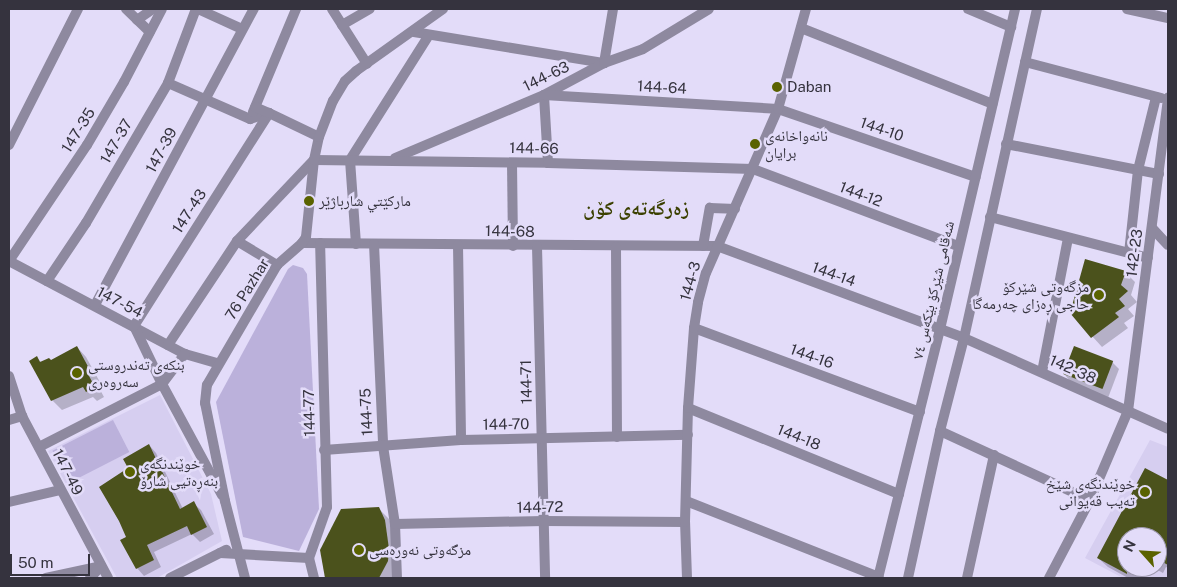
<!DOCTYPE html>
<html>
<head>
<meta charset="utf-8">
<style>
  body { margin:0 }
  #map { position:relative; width:1177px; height:587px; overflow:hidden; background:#e3dcf9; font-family:"Public Sans","Noto Naskh Arabic",sans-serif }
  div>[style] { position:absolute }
  .built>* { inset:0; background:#d6cef0 }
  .green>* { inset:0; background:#bbb1db; transform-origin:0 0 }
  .shadow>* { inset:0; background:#0003 }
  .building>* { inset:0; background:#4b521c; transform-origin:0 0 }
  .minor>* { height:10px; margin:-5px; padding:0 5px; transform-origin:5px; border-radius:5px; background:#8e899f }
  .tertiary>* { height:10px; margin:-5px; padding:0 5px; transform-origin:5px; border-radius:5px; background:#8e899f }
  .dots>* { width:14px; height:14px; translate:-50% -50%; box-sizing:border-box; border:2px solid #e3dcf9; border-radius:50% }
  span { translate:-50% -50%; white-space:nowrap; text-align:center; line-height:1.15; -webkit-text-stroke:5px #e3dcf9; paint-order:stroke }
  .street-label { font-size:15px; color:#35333e }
  .poi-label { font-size:15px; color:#35333e }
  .left { translate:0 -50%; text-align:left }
  .right { translate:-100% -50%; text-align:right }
  .district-label { font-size:20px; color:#3b4001; font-weight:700 }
  .frame { position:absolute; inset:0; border:10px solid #35333e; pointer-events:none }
  .north { position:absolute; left:1117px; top:527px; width:50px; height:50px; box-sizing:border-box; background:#e3dcf9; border:1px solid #9d98ae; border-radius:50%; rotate:296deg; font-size:14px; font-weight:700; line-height:20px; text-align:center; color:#35333e }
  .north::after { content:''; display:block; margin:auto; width:18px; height:22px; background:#5a6200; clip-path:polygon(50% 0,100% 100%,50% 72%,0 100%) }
  .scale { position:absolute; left:10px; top:554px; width:80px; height:22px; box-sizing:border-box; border:2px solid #35333e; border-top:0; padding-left:6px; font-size:15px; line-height:18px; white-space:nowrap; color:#35333e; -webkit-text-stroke:4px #e3dcf9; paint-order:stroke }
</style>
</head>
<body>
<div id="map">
  <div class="built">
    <div style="clip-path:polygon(160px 395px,211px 494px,222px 541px,157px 578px,117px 578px,48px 451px)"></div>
    <div style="clip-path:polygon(evenodd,1150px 440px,1168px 447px,1168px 575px,1167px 578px,1123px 578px,1085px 558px,1150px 440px,1127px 537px,1157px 537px,1157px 567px,1127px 567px,1127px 537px)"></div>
  </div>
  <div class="green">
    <div style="clip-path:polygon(293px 265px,303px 268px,307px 274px,319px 509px,299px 551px,243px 537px,216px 402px,288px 269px)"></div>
    <div style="left:113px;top:420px;width:36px;height:68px;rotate:63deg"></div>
  </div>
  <div class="shadow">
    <div style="clip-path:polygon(1125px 272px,1135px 282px,1131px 295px,1137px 302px,1128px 309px,1134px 316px,1124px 323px,1128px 328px,1102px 347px,1071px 313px)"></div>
    <div style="clip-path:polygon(77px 347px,86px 357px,101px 384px,98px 386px,104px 397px,97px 401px,93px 397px,62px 410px,52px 400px,37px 358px,42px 363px,51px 361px)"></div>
    <div style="clip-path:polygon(1112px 362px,1119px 369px,1108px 398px,1071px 382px,1064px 374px)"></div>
    <div style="clip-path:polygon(149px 445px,156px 453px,183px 509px,193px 503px,201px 510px,214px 534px,200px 542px,192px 534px,154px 552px,161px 567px,144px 576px,137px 568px,128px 537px,101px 488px,129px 469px)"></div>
    <div style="clip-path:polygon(1145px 470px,1168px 481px,1168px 568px,1166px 567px,1163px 573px,1152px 567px,1157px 567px,1157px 537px,1127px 537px,1127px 567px,1147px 567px,1141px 578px,1128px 578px,1108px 567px,1098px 558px)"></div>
    <div style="clip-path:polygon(379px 509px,389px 519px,394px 531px,394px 578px,326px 578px,326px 570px)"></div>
  </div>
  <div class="building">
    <div style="clip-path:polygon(1085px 259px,1126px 271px,1121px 285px,1128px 291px,1119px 299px,1125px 306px,1115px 313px,1119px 317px,1091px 338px,1070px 313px)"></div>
    <div style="clip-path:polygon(77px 346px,92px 374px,89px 376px,95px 387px,86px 392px,83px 387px,51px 401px,29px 361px,37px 356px,40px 362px,49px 358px,51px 360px)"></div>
    <div style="left:1074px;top:346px;width:42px;height:30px;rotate:21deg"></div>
    <div style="clip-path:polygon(149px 444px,180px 509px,194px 501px,207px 527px,191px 535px,187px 526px,147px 545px,154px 560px,136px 569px,120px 540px,126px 537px,119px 521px,99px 487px,128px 468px,123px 459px)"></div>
    <div style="clip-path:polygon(1145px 468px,1168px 480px,1168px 565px,1157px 559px,1157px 537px,1148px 537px,1137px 531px,1134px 537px,1127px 537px,1127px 574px,1097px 558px)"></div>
    <div style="clip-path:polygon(379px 507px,385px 520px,389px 549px,388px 561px,379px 578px,325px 578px,320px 550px,341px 509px)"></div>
  </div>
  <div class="minor">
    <div style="left:126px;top:9px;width:33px;rotate:44deg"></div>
    <div style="left:198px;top:9px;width:48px;rotate:24.4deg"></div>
    <div style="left:332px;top:9px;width:65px;rotate:57.5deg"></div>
    <div style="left:968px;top:9px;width:47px;rotate:22.7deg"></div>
    <div style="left:1127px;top:9px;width:42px;rotate:12.4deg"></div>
    <div style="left:137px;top:20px;width:19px;rotate:-35deg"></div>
    <div style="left:342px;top:25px;width:32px;rotate:-30deg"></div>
    <div style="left:801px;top:28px;width:206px;rotate:21.6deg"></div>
    <div style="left:414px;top:32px;width:193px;rotate:9.3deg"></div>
    <div style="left:604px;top:63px;width:55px;rotate:-80.5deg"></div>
    <div style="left:1025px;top:62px;width:141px;rotate:14.8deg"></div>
    <div style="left:168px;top:83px;width:90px;rotate:23.7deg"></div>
    <div style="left:250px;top:119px;width:20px;rotate:-18deg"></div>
    <div style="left:269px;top:113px;width:55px;rotate:25.6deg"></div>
    <div style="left:253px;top:112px;width:112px;rotate:-67.3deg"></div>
    <div style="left:1006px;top:144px;width:156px;rotate:11.1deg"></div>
    <div style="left:9px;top:145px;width:153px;rotate:-63.1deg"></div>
    <div style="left:395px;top:158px;width:162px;rotate:-22.9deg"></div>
    <div style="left:544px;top:95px;width:68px;rotate:-28.1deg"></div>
    <div style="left:604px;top:63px;width:41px;rotate:-19.7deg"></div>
    <div style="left:643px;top:49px;width:77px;rotate:-31.2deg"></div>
    <div style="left:512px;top:163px;width:83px;rotate:89.3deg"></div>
    <div style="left:548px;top:163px;width:68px;rotate:-93.4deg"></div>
    <div style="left:544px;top:95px;width:234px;rotate:3.4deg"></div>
    <div style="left:778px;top:109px;width:209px;rotate:19deg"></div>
    <div style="left:990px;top:217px;width:163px;rotate:14.5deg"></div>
    <div style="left:1152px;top:228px;width:23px;rotate:47deg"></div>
    <div style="left:237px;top:241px;width:47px;rotate:31deg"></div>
    <div style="left:302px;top:243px;width:415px;rotate:0.4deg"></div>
    <div style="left:717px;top:246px;width:264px;rotate:20.4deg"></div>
    <div style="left:964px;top:338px;width:223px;rotate:24deg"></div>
    <div style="left:356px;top:244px;width:84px;rotate:-94.1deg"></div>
    <div style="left:350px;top:160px;width:148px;rotate:-57.7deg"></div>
    <div style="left:374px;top:244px;width:202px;rotate:87.4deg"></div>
    <div style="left:383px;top:446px;width:79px;rotate:81.3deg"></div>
    <div style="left:395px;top:524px;width:54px;rotate:87.9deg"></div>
    <div style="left:458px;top:245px;width:195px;rotate:89.1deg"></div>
    <div style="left:537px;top:246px;width:332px;rotate:88.6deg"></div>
    <div style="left:703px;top:246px;width:39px;rotate:-80deg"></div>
    <div style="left:710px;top:208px;width:25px;rotate:2deg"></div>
    <div style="left:616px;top:247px;width:190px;rotate:89.7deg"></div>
    <div style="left:1129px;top:253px;width:83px;rotate:-83.8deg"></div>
    <div style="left:1138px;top:170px;width:75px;rotate:-76.1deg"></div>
    <div style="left:9px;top:261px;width:140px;rotate:-56.1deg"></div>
    <div style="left:87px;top:145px;width:73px;rotate:-59.6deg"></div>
    <div style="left:124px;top:82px;width:82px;rotate:-62.5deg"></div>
    <div style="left:9px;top:261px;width:199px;rotate:27.9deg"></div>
    <div style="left:185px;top:354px;width:35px;rotate:16deg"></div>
    <div style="left:47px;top:281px;width:70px;rotate:-56.1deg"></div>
    <div style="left:86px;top:223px;width:162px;rotate:-59.6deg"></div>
    <div style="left:168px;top:83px;width:79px;rotate:-69.3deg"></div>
    <div style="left:95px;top:305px;width:336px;rotate:-61.8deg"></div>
    <div style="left:694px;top:328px;width:241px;rotate:20.4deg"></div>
    <div style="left:168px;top:345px;width:125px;rotate:-56.4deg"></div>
    <div style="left:237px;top:241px;width:112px;rotate:-46.5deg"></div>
    <div style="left:314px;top:160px;width:234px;rotate:0.7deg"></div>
    <div style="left:548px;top:163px;width:205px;rotate:1.7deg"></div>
    <div style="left:753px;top:169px;width:219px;rotate:20.6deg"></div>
    <div style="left:1042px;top:372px;width:136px;rotate:-79deg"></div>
    <div style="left:9px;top:376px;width:42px;rotate:72deg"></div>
    <div style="left:22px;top:416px;width:183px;rotate:62deg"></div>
    <div style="left:688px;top:408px;width:228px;rotate:22.2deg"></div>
    <div style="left:9px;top:420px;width:14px;rotate:-17deg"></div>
    <div style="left:940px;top:431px;width:165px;rotate:24.7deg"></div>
    <div style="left:39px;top:447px;width:138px;rotate:-27.1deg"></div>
    <div style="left:162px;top:384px;width:38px;rotate:-53deg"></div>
    <div style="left:324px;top:450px;width:137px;rotate:-4.2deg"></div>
    <div style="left:461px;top:440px;width:227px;rotate:-1.3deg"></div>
    <div style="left:222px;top:495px;width:126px;rotate:-118.4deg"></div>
    <div style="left:162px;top:384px;width:64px;rotate:-115.8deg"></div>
    <div style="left:134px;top:326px;width:252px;rotate:-57.6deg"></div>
    <div style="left:269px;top:113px;width:15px;rotate:-157deg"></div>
    <div style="left:686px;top:501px;width:207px;rotate:21.5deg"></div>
    <div style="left:9px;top:502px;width:52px;rotate:-13.2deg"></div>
    <div style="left:395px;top:524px;width:149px;rotate:-1.2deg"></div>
    <div style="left:544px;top:521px;width:141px;rotate:0.4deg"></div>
    <div style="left:220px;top:553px;width:89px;rotate:3.2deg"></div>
    <div style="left:46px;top:578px;width:56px;rotate:-12.3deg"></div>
    <div style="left:90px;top:578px;width:16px;rotate:-47deg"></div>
    <div style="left:170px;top:578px;width:63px;rotate:-26.6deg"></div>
    <div style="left:314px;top:578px;width:21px;rotate:-104deg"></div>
    <div style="left:309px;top:558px;width:54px;rotate:-70.6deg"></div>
    <div style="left:327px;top:507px;width:264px;rotate:-91.5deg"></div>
    <div style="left:687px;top:578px;width:56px;rotate:-92deg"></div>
    <div style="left:685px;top:522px;width:114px;rotate:-88.5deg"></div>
    <div style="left:688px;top:408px;width:80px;rotate:-85.7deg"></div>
    <div style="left:694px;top:328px;width:26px;rotate:-81deg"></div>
    <div style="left:698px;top:302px;width:30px;rotate:-75deg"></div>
    <div style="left:706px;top:273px;width:179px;rotate:-66.3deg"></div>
    <div style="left:778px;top:109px;width:104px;rotate:-74.4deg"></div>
    <div style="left:967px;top:578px;width:126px;rotate:-77.6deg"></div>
    <div style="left:1049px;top:578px;width:88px;rotate:-62.3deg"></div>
    <div style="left:1090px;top:500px;width:97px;rotate:-66.9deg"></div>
    <div style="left:1128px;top:411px;width:316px;rotate:-82.7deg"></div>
  </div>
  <div class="tertiary">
    <div style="left:245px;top:578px;width:80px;rotate:-104.6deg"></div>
    <div style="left:225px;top:501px;width:100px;rotate:-101.5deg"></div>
    <div style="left:205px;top:403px;width:18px;rotate:-84deg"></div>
    <div style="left:207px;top:385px;width:139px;rotate:-59.7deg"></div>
    <div style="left:277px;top:265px;width:33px;rotate:-41deg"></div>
    <div style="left:302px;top:243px;width:7px;rotate:-56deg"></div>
    <div style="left:306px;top:237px;width:77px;rotate:-84.1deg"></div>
    <div style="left:314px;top:160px;width:24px;rotate:-78deg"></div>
    <div style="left:319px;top:137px;width:39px;rotate:-69deg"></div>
    <div style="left:333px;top:101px;width:23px;rotate:-59deg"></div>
    <div style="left:345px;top:81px;width:15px;rotate:-42deg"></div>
    <div style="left:356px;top:71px;width:107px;rotate:-35.5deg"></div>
    <div style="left:878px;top:578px;width:257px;rotate:-76deg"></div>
    <div style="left:940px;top:329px;width:329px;rotate:-76.8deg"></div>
    <div style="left:908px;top:578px;width:150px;rotate:-77.7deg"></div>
    <div style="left:940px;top:431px;width:96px;rotate:-75.5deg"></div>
    <div style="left:964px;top:338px;width:337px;rotate:-77.5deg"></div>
  </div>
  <div class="dots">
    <div style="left:777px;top:87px;background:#5a6200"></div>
    <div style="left:755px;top:144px;background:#5a6200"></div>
    <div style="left:309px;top:201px;background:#5a6200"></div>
    <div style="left:1099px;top:295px;background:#5a6200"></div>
    <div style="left:77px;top:373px;background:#5a6200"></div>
    <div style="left:130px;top:472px;background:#5a6200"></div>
    <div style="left:1145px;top:492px;background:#5a6200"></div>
    <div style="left:359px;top:550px;background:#5a6200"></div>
  </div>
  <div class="street-label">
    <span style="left:546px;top:76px;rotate:-26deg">144-63</span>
    <span style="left:662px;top:87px;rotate:3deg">144-64</span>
    <span style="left:882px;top:129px;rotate:19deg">144-10</span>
    <span style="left:78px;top:130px;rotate:-58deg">147-35</span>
    <span style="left:116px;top:141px;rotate:-60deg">147-37</span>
    <span style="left:534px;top:148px;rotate:1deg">144-66</span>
    <span style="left:161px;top:150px;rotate:-62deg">147-39</span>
    <span style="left:861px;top:194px;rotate:21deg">144-12</span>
    <span style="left:189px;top:211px;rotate:-57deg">147-43</span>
    <span style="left:510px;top:231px;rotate:1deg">144-68</span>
    <span style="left:1134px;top:253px;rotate:-83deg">142-23</span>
    <span style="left:834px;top:274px;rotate:20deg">144-14</span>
    <span style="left:690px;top:281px;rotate:-74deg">144-3</span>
    <span style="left:247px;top:289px;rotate:-58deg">76 Pazhar</span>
    <span style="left:933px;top:290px;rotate:-77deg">شەقامی شێرکۆ بێکەس ٧٤</span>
    <span style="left:120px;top:302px;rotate:28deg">147-54</span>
    <span style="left:812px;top:356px;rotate:20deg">144-16</span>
    <span style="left:1073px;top:369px;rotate:24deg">142-38</span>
    <span style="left:526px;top:382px;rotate:-91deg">144-71</span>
    <span style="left:366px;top:412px;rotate:-93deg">144-75</span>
    <span style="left:309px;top:413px;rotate:-91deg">144-77</span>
    <span style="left:506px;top:424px;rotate:-1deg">144-70</span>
    <span style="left:799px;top:437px;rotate:22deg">144-18</span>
    <span style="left:68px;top:472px;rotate:63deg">147-49</span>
    <span style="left:540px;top:507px;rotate:-1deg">144-72</span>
  </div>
  <div class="poi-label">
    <span class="left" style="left:787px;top:87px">Daban</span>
    <span class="left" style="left:765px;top:144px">نانەواخانەی<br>برایان</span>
    <span class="left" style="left:319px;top:201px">مارکێتي شارباژێر</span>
    <span class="right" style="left:1089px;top:295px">مزگەوتی شێرکۆ<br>حاجی ڕەزای چەرمەگا</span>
    <span class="left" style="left:88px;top:373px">بنکەی تەندروستی<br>سەروەری</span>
    <span class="left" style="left:140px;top:472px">خوێندنگەی<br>بنەڕەتیی شارۆ</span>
    <span class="right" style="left:1135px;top:492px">خوێندنگەی شێخ<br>تەیب قەیوانی</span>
    <span class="left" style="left:369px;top:550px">مزگەوتی نەورەسی</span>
  </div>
  <div class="district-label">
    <span style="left:636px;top:208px">زەرگەتەی کۆن</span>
  </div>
  <div class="frame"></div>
  <div class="north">N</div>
  <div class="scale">50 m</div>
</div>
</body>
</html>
